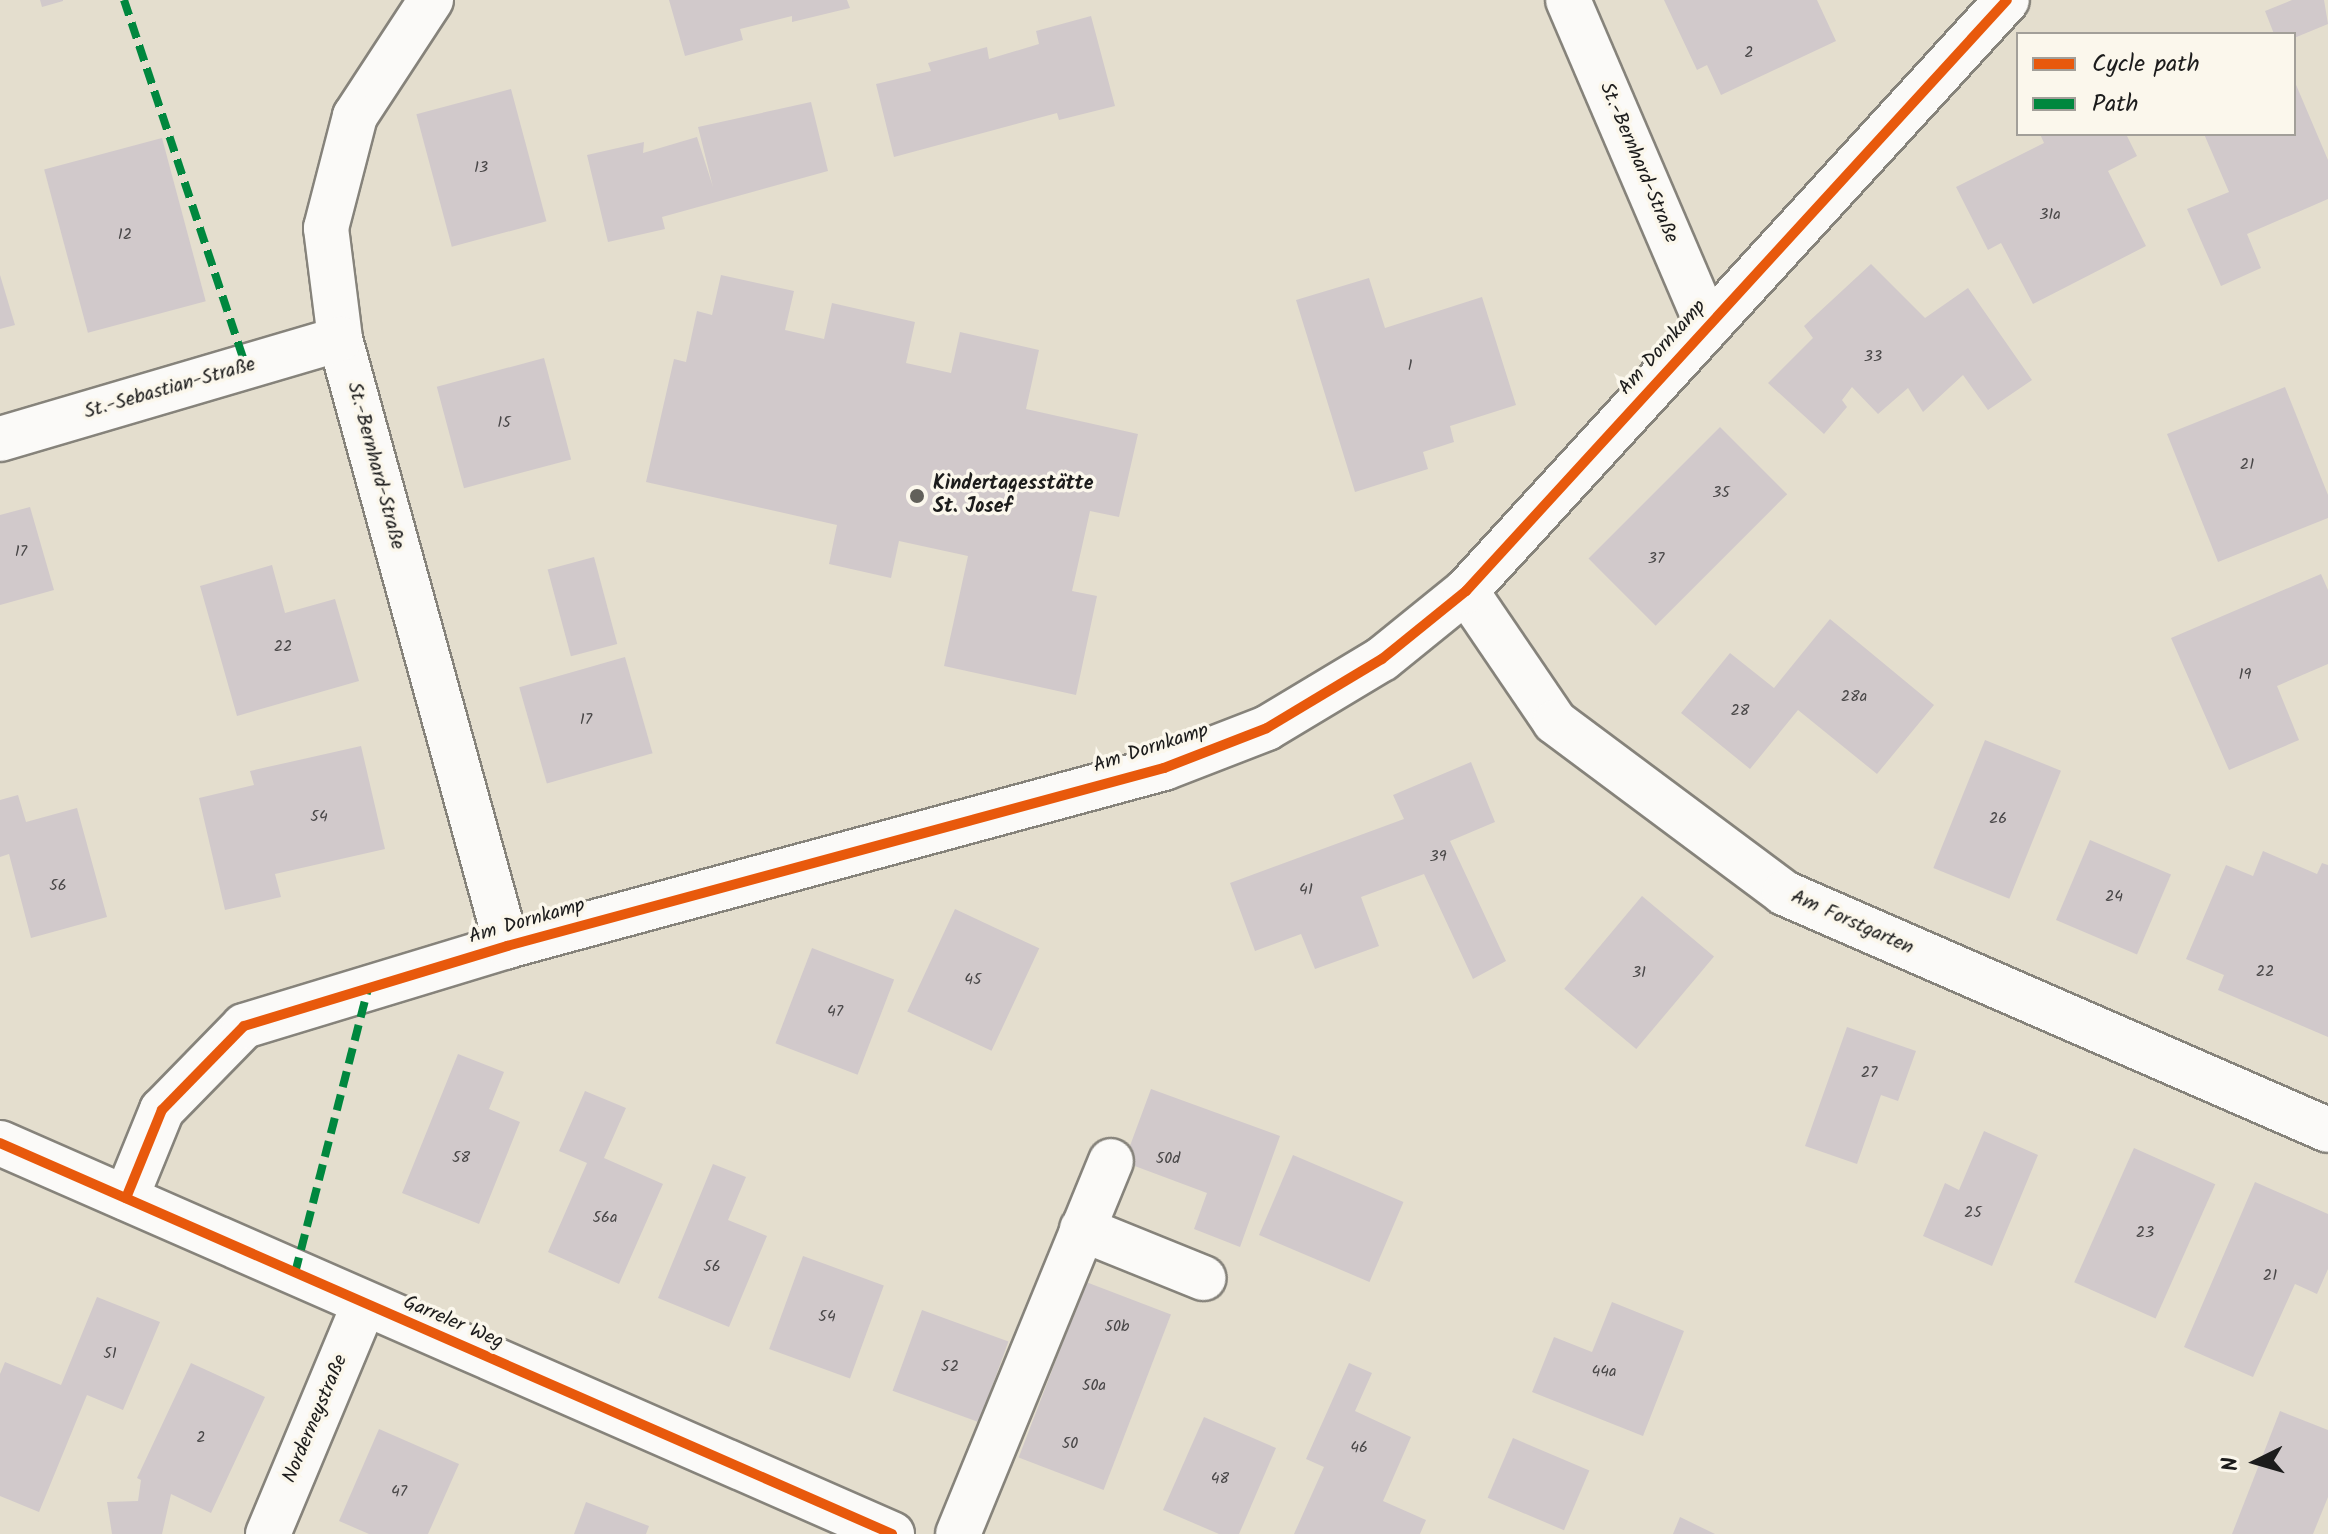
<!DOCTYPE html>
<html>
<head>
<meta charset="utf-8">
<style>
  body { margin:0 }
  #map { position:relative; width:2328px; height:1534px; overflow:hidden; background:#e4dece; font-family:Kalam,sans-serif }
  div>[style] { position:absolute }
  .building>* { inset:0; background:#d1c9cb; transform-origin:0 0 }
  .roads { filter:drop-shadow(2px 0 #86837b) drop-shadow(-2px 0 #86837b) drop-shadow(0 2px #86837b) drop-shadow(0 -2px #86837b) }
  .minor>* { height:44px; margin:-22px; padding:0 22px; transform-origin:22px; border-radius:22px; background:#fbfaf8 }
  .quiet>* { height:8px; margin-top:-4px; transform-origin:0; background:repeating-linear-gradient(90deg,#00873e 0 16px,transparent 0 24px) }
  .cycleway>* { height:10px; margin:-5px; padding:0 5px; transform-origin:5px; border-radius:5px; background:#e8590c }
  .dots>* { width:22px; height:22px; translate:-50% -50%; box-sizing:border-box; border:4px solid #fbf7ec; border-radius:50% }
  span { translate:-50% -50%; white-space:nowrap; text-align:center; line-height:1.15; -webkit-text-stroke:7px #fbf7ec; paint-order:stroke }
  .number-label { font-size:16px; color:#494748 }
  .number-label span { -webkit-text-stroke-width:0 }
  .street-label { font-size:20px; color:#1c1c1c }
  .poi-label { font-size:20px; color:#1c1c1c; font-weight:700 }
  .left { translate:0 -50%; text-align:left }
  .legend { position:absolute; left:2016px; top:32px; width:280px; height:104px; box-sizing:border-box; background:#fbf7ec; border:2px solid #a29f99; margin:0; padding:10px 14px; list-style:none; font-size:24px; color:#1c1c1c }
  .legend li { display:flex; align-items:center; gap:16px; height:40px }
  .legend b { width:40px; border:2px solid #a29f99 }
  .north { position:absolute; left:2216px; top:1422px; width:80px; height:80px; -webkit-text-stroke:6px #fbf7ec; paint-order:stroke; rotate:265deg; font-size:22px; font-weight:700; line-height:32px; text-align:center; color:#1c1c1c }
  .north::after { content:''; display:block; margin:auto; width:28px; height:36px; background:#1c1c1c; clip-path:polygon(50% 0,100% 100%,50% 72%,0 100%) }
</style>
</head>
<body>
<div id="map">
  <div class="building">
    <div style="clip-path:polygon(40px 0,63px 0,63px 1px,42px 7px)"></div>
    <div style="clip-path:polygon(669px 0,847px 0,850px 8px,792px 22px,792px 16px,740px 29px,743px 40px,685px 56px)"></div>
    <div style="clip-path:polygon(1664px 0,1817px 0,1836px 41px,1721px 95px,1707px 65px,1697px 70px)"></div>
    <div style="clip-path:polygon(2292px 0,2324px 0,2328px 24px,2294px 38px,2294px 34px,2274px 34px,2265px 11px)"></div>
    <div style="clip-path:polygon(1091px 16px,1115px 106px,1059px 120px,1057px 113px,894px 157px,876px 84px,931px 71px,928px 63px,987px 47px,989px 59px,1039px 44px,1036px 31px)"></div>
    <div style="clip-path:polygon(2294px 80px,2328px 160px,2328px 199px,2247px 234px,2261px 268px,2221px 286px,2187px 209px,2229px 192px,2204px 134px,2294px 134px)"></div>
    <div style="left:511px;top:89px;width:137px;height:98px;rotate:75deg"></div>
    <div style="clip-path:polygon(811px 102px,828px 171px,662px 217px,665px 229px,608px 242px,587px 155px,644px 142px,643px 153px,697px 137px,713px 187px,698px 127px)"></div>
    <div style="clip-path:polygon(2040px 134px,2126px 134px,2137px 156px,2108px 171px,2146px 246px,2033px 304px,2001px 243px,1988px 250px,1956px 187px,2044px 143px)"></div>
    <div style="left:162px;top:138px;width:169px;height:122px;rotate:75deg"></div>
    <div style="clip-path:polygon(1871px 264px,1925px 318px,1968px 288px,2032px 380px,1988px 410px,1963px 375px,1923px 412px,1908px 388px,1878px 414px,1852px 387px,1842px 400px,1847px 407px,1824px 434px,1768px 383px,1813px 338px,1804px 326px)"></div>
    <div style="clip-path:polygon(0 275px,15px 325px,0 329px)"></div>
    <div style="clip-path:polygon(721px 275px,794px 291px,785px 330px,824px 339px,832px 303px,915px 322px,906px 363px,951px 373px,960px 332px,1039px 350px,1026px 409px,1138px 434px,1119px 517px,1090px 511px,1072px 591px,1097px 596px,1076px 695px,944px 666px,968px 556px,899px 541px,891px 578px,829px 564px,837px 525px,646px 482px,674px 359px,686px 362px,697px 311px,712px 315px)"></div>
    <div style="clip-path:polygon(1369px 278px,1385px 328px,1482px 297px,1516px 405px,1450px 426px,1454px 442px,1423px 452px,1428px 469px,1355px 492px,1296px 300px)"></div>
    <div style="left:544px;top:358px;width:105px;height:111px;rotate:75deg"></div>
    <div style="clip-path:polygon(2285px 387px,2328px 495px,2328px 518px,2218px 562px,2167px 434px)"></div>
    <div style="left:1720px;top:427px;width:95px;height:186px;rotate:45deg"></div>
    <div style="clip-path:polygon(30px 507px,54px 590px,0 605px,0 515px)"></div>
    <div style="left:594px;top:557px;width:90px;height:48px;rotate:75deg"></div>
    <div style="clip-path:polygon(272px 565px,285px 613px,335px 599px,359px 681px,237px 716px,200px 586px)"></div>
    <div style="clip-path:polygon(2321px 574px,2328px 590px,2328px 664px,2277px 686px,2299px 740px,2229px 770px,2171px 638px)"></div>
    <div style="clip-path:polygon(1830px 619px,1934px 705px,1877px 774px,1798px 710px,1750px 769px,1681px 713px,1730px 653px,1774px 688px)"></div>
    <div style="left:625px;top:657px;width:100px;height:110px;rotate:74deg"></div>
    <div style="left:1985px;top:740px;width:82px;height:138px;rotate:22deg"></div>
    <div style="clip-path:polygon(361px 746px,385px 849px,275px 874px,281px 897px,225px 910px,199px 798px,254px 785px,250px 771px)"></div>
    <div style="clip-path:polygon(1471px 762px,1495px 822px,1450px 841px,1506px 961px,1473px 979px,1424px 874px,1361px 897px,1379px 946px,1315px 969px,1301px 934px,1255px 951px,1230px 883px,1404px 819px,1393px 795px)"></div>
    <div style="clip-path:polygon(18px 795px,26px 822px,77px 808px,107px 917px,31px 938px,9px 854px,0 857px,0 800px)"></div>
    <div style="left:2090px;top:840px;width:88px;height:87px;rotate:23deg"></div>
    <div style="clip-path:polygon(2263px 851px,2317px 874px,2322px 863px,2328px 865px,2328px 1037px,2218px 990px,2224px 975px,2186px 959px,2226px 865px,2253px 876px)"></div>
    <div style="left:1642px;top:896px;width:94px;height:121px;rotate:40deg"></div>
    <div style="left:955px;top:909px;width:93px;height:113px;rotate:25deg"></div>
    <div style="left:812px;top:948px;width:88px;height:102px;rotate:21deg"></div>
    <div style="clip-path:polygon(1847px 1027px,1916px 1051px,1898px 1101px,1881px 1095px,1857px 1164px,1805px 1146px)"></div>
    <div style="clip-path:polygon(458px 1054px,504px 1072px,489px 1109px,520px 1122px,479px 1224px,402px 1193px)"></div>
    <div style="clip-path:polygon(1151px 1089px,1280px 1136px,1240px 1247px,1194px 1229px,1207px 1193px,1124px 1162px)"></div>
    <div style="clip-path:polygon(585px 1091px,626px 1108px,604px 1158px,663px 1184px,619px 1284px,548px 1252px,587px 1163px,559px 1151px)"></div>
    <div style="clip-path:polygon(1984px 1131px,2038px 1155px,1992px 1266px,1923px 1236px,1945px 1183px,1959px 1190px)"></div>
    <div style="left:2134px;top:1148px;width:89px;height:147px;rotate:24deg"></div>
    <div style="left:1293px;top:1155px;width:120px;height:87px;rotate:23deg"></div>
    <div style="clip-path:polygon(713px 1164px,746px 1177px,728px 1220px,767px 1236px,729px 1327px,658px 1298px)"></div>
    <div style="clip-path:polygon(2255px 1182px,2328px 1214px,2328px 1269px,2317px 1294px,2295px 1284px,2253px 1377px,2184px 1347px)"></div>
    <div style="left:803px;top:1256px;width:86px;height:99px;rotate:20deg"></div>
    <div style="left:1086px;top:1282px;width:91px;height:188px;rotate:21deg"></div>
    <div style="clip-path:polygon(97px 1297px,160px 1322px,123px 1410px,87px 1395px,39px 1512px,0 1496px,0 1374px,5px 1362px,61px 1385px)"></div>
    <div style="clip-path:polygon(1612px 1302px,1684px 1331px,1643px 1436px,1532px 1392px,1554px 1337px,1592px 1352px)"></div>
    <div style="left:922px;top:1310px;width:92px;height:86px;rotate:20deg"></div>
    <div style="clip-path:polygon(191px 1363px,265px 1397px,211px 1513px,171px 1494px,162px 1534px,112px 1534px,107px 1502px,138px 1501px,141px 1480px,137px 1478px)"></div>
    <div style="clip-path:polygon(1349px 1363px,1372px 1373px,1355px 1411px,1411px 1437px,1383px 1501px,1426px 1520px,1420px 1534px,1294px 1534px,1324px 1467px,1306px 1459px)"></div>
    <div style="clip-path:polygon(2280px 1411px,2328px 1430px,2328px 1497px,2313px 1534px,2232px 1534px)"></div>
    <div style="clip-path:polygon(1204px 1417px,1276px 1448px,1239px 1534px,1219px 1534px,1163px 1510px)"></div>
    <div style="clip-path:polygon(379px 1429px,459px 1464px,428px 1534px,369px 1534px,339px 1521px)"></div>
    <div style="left:1513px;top:1438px;width:83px;height:65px;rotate:23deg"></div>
    <div style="clip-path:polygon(586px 1502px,649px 1526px,646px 1534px,574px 1534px)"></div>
    <div style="clip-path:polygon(1680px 1517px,1715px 1534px,1673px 1534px)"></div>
  </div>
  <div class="roads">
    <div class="minor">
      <div style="left:431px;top:0;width:139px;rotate:123.2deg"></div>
      <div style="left:355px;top:116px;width:116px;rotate:104.5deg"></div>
      <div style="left:326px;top:228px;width:112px;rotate:82.8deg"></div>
      <div style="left:340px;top:339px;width:630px;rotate:74.62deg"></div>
      <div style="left:1568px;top:0;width:355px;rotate:66.8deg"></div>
      <div style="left:0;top:439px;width:354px;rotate:-16.4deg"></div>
      <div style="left:1466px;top:591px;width:158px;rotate:55.8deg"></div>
      <div style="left:1555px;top:722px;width:286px;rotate:36.7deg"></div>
      <div style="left:1784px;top:893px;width:593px;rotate:23.54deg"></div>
      <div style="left:0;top:1143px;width:974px;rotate:23.67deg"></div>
      <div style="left:126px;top:1198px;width:95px;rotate:-67.8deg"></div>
      <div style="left:162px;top:1110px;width:117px;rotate:-45.7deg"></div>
      <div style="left:244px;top:1026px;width:275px;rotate:-16.9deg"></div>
      <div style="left:507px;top:946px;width:681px;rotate:-15.16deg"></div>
      <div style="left:1164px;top:768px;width:110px;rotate:-21.2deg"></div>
      <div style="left:1267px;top:728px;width:134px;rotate:-31deg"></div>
      <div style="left:1382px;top:659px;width:108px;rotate:-39deg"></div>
      <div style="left:1466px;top:591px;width:801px;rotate:-47.53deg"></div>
      <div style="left:1082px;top:1229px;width:131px;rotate:22deg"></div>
      <div style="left:268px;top:1534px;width:249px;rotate:-67.3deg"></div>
      <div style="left:958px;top:1534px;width:403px;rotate:-67.7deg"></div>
    </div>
  </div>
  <div class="quiet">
    <div style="left:124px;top:0;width:387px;rotate:71.6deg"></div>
    <div style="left:295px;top:1273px;width:297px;rotate:-75.6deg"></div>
  </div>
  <div class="cycleway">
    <div style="left:0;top:1143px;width:974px;rotate:23.67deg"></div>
    <div style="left:126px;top:1198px;width:95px;rotate:-67.8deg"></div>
    <div style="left:162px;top:1110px;width:117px;rotate:-45.7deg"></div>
    <div style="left:244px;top:1026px;width:275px;rotate:-16.9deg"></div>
    <div style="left:507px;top:946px;width:681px;rotate:-15.16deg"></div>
    <div style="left:1164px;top:768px;width:110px;rotate:-21.2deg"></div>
    <div style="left:1267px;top:728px;width:134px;rotate:-31deg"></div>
    <div style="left:1382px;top:659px;width:108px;rotate:-39deg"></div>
    <div style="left:1466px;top:591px;width:801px;rotate:-47.53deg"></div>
  </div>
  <div class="dots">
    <div style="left:917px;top:496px;background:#62605a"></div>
  </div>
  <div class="number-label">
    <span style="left:1749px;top:53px">2</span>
    <span style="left:481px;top:168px">13</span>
    <span style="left:2050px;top:215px">31a</span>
    <span style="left:125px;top:235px">12</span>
    <span style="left:1873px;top:357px">33</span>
    <span style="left:1410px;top:366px">1</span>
    <span style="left:504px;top:423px">15</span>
    <span style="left:2247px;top:465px">21</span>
    <span style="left:1721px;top:493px">35</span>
    <span style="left:21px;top:552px">17</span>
    <span style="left:1656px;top:559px">37</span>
    <span style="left:283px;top:647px">22</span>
    <span style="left:2245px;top:675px">19</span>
    <span style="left:1854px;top:697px">28a</span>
    <span style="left:1740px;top:711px">28</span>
    <span style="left:586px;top:720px">17</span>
    <span style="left:319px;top:817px">54</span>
    <span style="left:1998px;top:819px">26</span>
    <span style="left:1438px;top:857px">39</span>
    <span style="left:58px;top:886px">56</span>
    <span style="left:1306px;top:890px">41</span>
    <span style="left:2114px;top:897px">24</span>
    <span style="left:2265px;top:972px">22</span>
    <span style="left:1639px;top:973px">31</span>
    <span style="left:973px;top:980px">45</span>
    <span style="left:835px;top:1012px">47</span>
    <span style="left:1869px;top:1073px">27</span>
    <span style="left:461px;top:1158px">58</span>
    <span style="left:1168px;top:1159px">50d</span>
    <span style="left:1973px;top:1213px">25</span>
    <span style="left:605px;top:1218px">56a</span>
    <span style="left:2145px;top:1233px">23</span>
    <span style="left:712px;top:1267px">56</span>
    <span style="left:2270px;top:1276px">21</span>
    <span style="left:827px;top:1317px">54</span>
    <span style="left:1117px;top:1327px">50b</span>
    <span style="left:110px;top:1354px">51</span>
    <span style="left:950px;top:1367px">52</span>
    <span style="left:1604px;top:1372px">44a</span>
    <span style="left:1094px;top:1386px">50a</span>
    <span style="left:201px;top:1438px">2</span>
    <span style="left:1070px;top:1444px">50</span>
    <span style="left:1359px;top:1448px">46</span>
    <span style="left:1220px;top:1479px">48</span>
    <span style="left:399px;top:1492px">47</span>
  </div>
  <div class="street-label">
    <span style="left:1638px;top:163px;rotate:67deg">St.-Bernhard-Straße</span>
    <span style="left:1663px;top:348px;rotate:-48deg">Am Dornkamp</span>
    <span style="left:170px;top:389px;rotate:-16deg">St.-Sebastian-Straße</span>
    <span style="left:375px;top:466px;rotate:75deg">St.-Bernhard-Straße</span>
    <span style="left:1151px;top:749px;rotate:-18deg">Am Dornkamp</span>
    <span style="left:527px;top:922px;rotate:-16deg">Am Dornkamp</span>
    <span style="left:1852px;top:923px;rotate:24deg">Am Forstgarten</span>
    <span style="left:453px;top:1323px;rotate:23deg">Garreler Weg</span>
    <span style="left:316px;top:1419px;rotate:-67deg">Norderneystraße</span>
  </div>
  <div class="poi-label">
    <span class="left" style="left:933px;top:496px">Kindertagesstätte<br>St. Josef</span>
  </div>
  <ul class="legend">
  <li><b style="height:10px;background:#e8590c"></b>Cycle path</li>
  <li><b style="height:10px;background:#00873e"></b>Path</li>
  </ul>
  <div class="north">N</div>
</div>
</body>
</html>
